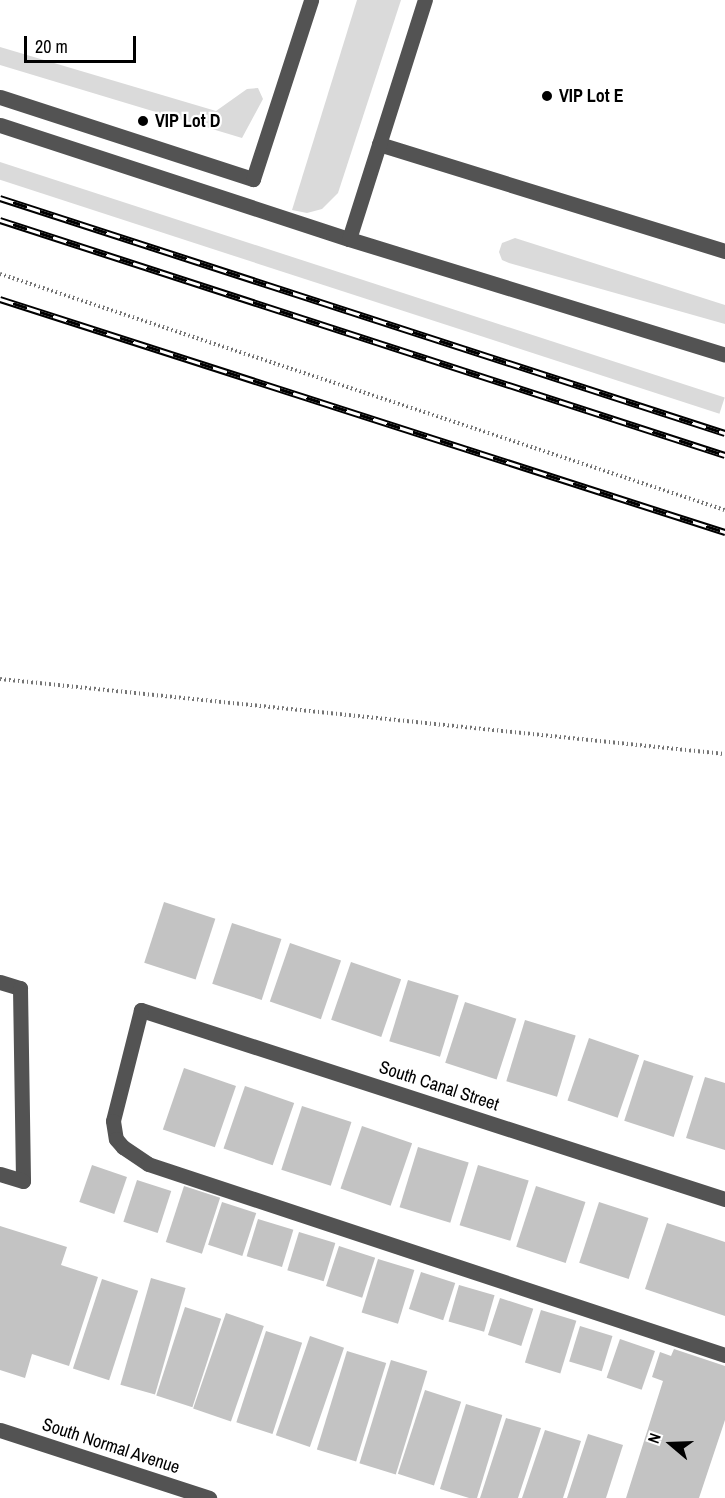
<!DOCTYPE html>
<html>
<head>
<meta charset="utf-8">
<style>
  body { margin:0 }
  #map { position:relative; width:725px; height:1498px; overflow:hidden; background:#fff; font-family:"Archivo Narrow",sans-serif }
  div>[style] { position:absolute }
  .green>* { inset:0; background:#dadada; transform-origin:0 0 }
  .building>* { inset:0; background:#c3c3c3; transform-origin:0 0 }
  .path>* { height:4px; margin-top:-2px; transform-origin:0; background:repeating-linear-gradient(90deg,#757575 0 1.5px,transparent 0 4.5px) }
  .minor>* { height:15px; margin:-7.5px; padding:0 7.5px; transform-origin:7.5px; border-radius:7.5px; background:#535353 }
  .rail>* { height:7px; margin-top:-3.5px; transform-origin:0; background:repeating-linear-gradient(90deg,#fff 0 14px,#000 0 28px); box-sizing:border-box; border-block:2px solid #000 }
  .dots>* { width:16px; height:16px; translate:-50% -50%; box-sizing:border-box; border:3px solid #fff; border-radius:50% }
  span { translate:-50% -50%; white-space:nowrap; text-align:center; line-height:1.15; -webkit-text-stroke:4.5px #fff; paint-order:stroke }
  .poi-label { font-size:18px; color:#000; font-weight:700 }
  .left { translate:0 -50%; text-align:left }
  .street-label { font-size:18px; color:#000 }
  .north { position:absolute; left:641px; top:1414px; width:60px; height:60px; -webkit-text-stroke:4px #fff; paint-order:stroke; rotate:289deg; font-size:16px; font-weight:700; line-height:24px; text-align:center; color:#000 }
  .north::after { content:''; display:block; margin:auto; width:21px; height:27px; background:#000; clip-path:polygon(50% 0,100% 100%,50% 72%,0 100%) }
  .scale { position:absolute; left:24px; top:36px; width:112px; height:27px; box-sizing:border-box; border:3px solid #000; border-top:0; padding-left:8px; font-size:18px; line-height:21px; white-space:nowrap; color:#000; -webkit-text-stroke:4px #fff; paint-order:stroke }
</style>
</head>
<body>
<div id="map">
  <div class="green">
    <div style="clip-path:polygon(357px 0,401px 0,338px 193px,322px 209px,307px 213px,292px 210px)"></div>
    <div style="clip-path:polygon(0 47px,216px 111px,247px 89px,258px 88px,263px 99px,242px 138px,0 65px)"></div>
    <div style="left:0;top:162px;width:762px;height:17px;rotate:18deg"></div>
    <div style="clip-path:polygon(515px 238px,725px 305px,725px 324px,509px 263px,502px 260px,499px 252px,502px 243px)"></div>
  </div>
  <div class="building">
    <div style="left:164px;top:902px;width:54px;height:64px;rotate:18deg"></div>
    <div style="left:232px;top:923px;width:52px;height:64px;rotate:18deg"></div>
    <div style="left:290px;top:943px;width:54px;height:62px;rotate:19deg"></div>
    <div style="left:351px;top:962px;width:53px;height:61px;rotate:19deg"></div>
    <div style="left:408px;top:980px;width:53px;height:64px;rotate:17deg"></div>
    <div style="left:465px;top:1002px;width:54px;height:64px;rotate:18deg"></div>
    <div style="left:525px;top:1020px;width:53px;height:64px;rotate:17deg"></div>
    <div style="left:589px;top:1038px;width:53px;height:66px;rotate:19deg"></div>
    <div style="left:644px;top:1060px;width:52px;height:64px;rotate:18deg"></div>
    <div style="left:184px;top:1068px;width:55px;height:65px;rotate:19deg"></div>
    <div style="clip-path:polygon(705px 1077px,725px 1083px,725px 1150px,686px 1138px)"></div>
    <div style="left:245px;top:1086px;width:52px;height:66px;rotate:19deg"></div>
    <div style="left:302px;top:1106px;width:52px;height:67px;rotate:18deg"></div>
    <div style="left:362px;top:1126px;width:53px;height:66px;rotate:19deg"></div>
    <div style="left:418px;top:1147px;width:53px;height:63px;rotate:17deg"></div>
    <div style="left:92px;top:1165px;width:37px;height:39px;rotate:19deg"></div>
    <div style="left:478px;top:1165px;width:53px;height:63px;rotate:17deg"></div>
    <div style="left:137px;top:1180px;width:36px;height:44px;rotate:18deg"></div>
    <div style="left:184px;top:1186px;width:38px;height:59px;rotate:18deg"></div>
    <div style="left:536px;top:1186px;width:52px;height:64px;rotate:18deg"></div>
    <div style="left:222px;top:1202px;width:36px;height:45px;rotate:18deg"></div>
    <div style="left:599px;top:1202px;width:52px;height:64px;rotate:18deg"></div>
    <div style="left:258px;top:1219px;width:37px;height:39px;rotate:17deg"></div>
    <div style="clip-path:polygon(667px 1223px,725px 1242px,725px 1316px,645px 1289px)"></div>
    <div style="clip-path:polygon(0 1226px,67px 1247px,61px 1265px,98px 1277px,69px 1366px,32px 1354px,25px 1378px,0 1370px)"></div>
    <div style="left:299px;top:1232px;width:38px;height:40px;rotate:17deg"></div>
    <div style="left:339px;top:1246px;width:38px;height:42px;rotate:18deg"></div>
    <div style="left:378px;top:1259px;width:38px;height:56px;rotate:17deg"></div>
    <div style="left:421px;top:1272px;width:36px;height:39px;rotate:18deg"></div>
    <div style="left:151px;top:1278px;width:36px;height:111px;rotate:16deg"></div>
    <div style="left:102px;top:1279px;width:38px;height:94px;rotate:18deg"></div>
    <div style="left:459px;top:1285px;width:37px;height:38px;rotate:16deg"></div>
    <div style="left:500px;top:1298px;width:35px;height:39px;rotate:18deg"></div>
    <div style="left:185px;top:1307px;width:38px;height:93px;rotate:18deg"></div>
    <div style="left:541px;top:1310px;width:37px;height:55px;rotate:17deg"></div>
    <div style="left:226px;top:1313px;width:40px;height:101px;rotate:19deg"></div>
    <div style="left:580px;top:1326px;width:34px;height:37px;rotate:17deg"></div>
    <div style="left:266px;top:1331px;width:38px;height:96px;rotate:18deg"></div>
    <div style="left:310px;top:1336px;width:36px;height:105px;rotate:19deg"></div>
    <div style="left:620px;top:1339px;width:37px;height:41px;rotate:19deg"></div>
    <div style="clip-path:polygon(674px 1349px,725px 1366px,725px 1420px,699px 1498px,626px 1498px,663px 1381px,652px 1377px,660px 1352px,671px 1356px)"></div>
    <div style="left:347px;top:1351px;width:41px;height:103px;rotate:17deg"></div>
    <div style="left:391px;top:1360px;width:38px;height:108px;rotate:17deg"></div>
    <div style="left:425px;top:1390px;width:38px;height:88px;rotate:18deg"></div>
    <div style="left:466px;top:1404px;width:38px;height:89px;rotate:17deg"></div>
    <div style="clip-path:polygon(506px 1418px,541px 1428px,518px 1498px,480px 1498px)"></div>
    <div style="clip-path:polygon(545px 1430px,581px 1441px,563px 1498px,522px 1498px)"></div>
    <div style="clip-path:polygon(588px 1434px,623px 1445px,606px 1498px,567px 1498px)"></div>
  </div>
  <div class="path">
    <div style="left:0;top:274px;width:762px;rotate:18.03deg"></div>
    <div style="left:0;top:679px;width:729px;rotate:5.91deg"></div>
  </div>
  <div class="minor">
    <div style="left:0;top:97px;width:266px;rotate:18deg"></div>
    <div style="left:253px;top:179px;width:188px;rotate:-72deg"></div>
    <div style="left:0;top:125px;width:367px;rotate:18.1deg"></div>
    <div style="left:349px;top:239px;width:393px;rotate:17.1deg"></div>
    <div style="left:379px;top:144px;width:362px;rotate:17.2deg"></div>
    <div style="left:349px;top:239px;width:251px;rotate:-72.4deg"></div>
    <div style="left:0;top:982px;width:21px;rotate:17deg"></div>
    <div style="left:20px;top:988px;width:193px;rotate:89.1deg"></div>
    <div style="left:23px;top:1181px;width:24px;rotate:-163deg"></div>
    <div style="left:725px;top:1199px;width:614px;rotate:-162.07deg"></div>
    <div style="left:141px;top:1010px;width:114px;rotate:104.2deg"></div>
    <div style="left:113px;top:1121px;width:18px;rotate:81deg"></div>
    <div style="left:116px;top:1139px;width:11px;rotate:49deg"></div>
    <div style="left:123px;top:1147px;width:30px;rotate:34deg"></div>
    <div style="left:148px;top:1164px;width:608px;rotate:18.32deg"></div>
    <div style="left:0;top:1430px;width:220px;rotate:18deg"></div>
  </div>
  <div class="rail">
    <div style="left:0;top:198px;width:762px;rotate:17.96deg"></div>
    <div style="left:0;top:220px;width:762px;rotate:17.96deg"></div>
    <div style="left:0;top:299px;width:762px;rotate:17.82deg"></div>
  </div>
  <div class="dots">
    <div style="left:547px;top:96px;background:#000"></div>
    <div style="left:143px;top:121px;background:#000"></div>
  </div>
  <div class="poi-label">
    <span class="left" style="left:559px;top:96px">VIP Lot E</span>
    <span class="left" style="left:155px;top:121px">VIP Lot D</span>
  </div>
  <div class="street-label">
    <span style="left:439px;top:1086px;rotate:18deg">South Canal Street</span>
    <span style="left:111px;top:1446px;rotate:18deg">South Normal Avenue</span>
  </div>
  <div class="north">N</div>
  <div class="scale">20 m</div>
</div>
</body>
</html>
